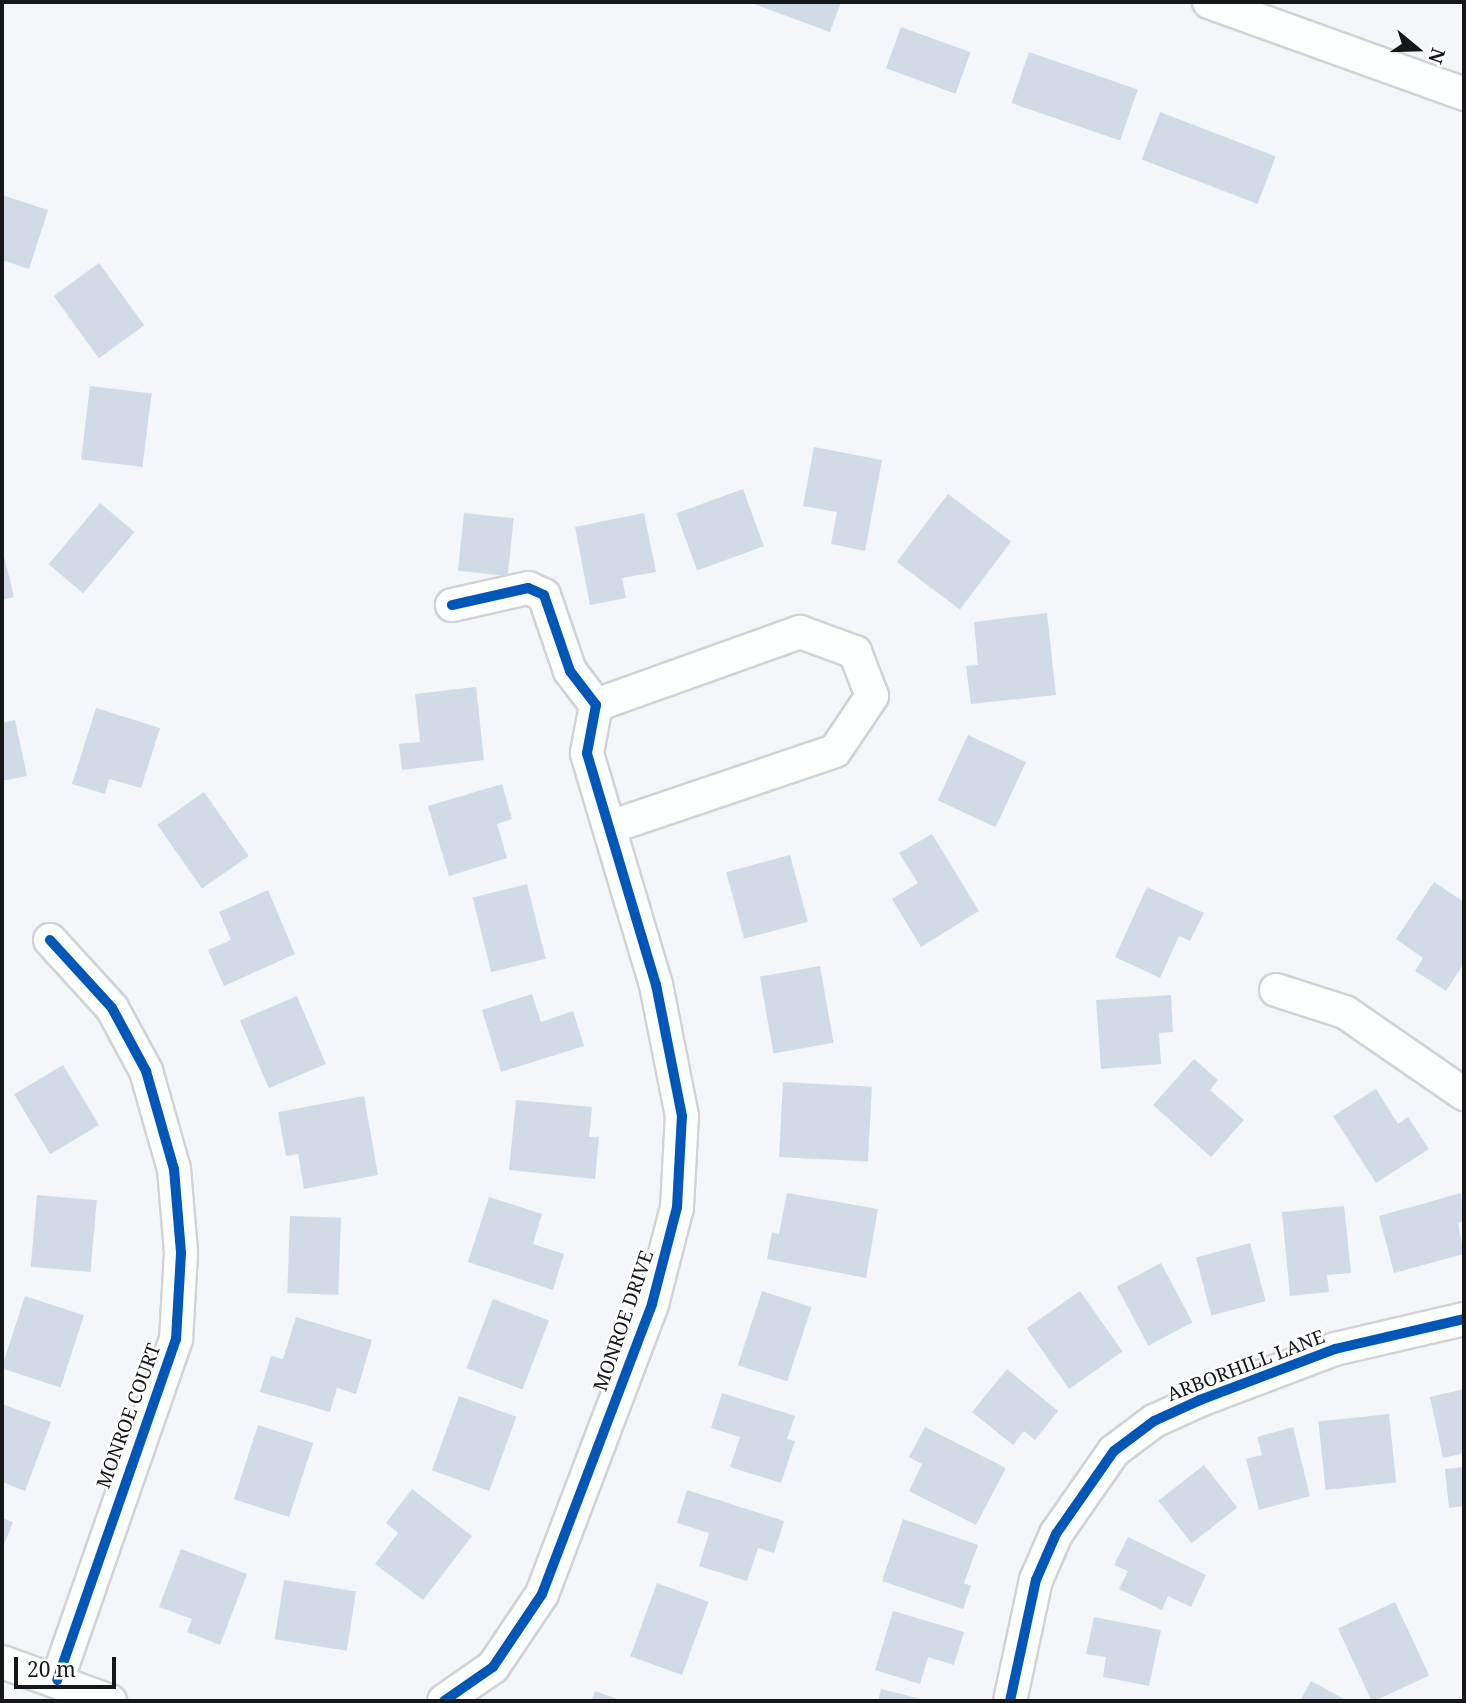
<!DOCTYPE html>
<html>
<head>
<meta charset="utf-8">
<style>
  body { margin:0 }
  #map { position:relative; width:1466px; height:1703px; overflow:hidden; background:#f4f6f9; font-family:"Noto Serif",serif }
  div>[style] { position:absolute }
  .building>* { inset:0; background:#d1dbe8; transform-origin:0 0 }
  .roads { filter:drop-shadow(2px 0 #d1d3d5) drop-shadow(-2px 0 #d1d3d5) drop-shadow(0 2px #d1d3d5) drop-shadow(0 -2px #d1d3d5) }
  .minor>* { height:32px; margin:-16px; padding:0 16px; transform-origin:16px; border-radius:16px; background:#fdfefe }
  .cycleway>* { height:10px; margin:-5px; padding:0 5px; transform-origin:5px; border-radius:5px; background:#0057b8 }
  span { translate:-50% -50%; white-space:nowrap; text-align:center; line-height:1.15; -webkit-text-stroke:5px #fff; paint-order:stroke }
  .street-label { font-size:19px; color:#151718 }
  .frame { position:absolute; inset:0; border:4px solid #151718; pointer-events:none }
  .north { position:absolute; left:1382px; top:14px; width:70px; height:70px; -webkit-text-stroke:5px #fff; paint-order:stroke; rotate:109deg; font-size:19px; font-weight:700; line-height:28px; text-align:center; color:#151718 }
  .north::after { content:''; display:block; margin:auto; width:24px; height:32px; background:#151718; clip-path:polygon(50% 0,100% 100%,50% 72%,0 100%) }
  .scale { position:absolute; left:14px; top:1657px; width:102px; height:32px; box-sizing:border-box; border:4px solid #151718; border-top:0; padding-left:9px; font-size:21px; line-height:24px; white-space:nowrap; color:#151718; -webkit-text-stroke:5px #fff; paint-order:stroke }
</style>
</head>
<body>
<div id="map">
  <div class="building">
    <div style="clip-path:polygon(748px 2px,841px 2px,830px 32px)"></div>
    <div style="left:901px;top:27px;width:74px;height:44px;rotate:20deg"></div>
    <div style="left:1029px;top:52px;width:115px;height:54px;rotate:19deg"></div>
    <div style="left:1160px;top:112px;width:124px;height:51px;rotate:21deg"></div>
    <div style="clip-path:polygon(2px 195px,48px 210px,29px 269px,2px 260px)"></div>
    <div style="left:99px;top:263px;width:77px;height:56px;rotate:54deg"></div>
    <div style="left:90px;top:386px;width:62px;height:74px;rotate:7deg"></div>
    <div style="clip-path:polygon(814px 447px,882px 460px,865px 551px,831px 544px,837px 512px,803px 506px)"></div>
    <div style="left:743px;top:489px;width:61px;height:71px;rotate:70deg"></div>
    <div style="left:948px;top:494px;width:79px;height:85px;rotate:37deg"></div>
    <div style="left:100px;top:503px;width:45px;height:80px;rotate:40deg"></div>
    <div style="left:464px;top:513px;width:50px;height:58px;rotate:6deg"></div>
    <div style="clip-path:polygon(644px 513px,656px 572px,622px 578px,626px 598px,590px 605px,575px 527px)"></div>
    <div style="clip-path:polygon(2px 548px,14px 597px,2px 600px)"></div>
    <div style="clip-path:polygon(1047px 613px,1056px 695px,971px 704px,966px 666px,978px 665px,974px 622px)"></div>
    <div style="clip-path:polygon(476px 687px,484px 760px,402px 770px,399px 744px,420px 742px,415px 694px)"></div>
    <div style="clip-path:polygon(96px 708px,160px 728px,141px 788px,109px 779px,105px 794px,72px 784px)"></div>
    <div style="clip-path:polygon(15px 720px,27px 776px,2px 781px,2px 723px)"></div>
    <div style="left:968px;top:735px;width:64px;height:72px;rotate:25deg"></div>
    <div style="clip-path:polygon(502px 784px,512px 819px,497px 824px,507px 858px,449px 876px,428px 806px)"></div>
    <div style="left:204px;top:792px;width:78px;height:57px;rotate:55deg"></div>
    <div style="clip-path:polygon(932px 834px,979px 911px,921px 947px,892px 899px,918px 883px,899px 853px)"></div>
    <div style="left:790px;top:855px;width:69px;height:66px;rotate:75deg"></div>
    <div style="clip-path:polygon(1434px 882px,1464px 902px,1464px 963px,1446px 991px,1415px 971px,1423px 958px,1396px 939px)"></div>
    <div style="left:527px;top:884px;width:77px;height:56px;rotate:76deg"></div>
    <div style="clip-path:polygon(1147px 887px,1204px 913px,1190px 941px,1179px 936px,1160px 978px,1115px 957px)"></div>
    <div style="clip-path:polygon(268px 890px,295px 954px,224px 986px,208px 950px,231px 940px,219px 912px)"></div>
    <div style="left:820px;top:966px;width:78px;height:61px;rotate:80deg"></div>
    <div style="clip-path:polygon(532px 994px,541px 1022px,573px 1011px,584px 1046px,501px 1072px,482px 1010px)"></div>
    <div style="clip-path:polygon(1171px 995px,1173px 1032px,1159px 1033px,1161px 1064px,1101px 1069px,1096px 1000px)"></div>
    <div style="left:297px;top:996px;width:74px;height:62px;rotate:67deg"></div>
    <div style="clip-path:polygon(1194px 1059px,1218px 1080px,1210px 1090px,1244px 1120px,1211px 1157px,1153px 1105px)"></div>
    <div style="left:63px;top:1065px;width:70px;height:57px;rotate:59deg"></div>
    <div style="left:783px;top:1082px;width:89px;height:75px;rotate:3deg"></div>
    <div style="clip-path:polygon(1376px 1089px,1398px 1124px,1408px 1117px,1429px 1149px,1376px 1183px,1333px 1116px)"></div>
    <div style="clip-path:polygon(364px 1096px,378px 1175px,304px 1189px,298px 1154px,286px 1156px,278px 1112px)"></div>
    <div style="clip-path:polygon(516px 1100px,592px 1107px,589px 1137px,599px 1137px,595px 1179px,509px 1170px)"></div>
    <div style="clip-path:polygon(787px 1193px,878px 1209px,866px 1278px,767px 1259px,772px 1232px,779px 1234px)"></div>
    <div style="clip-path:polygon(1461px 1193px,1464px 1221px,1458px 1223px,1464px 1254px,1394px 1273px,1379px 1216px)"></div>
    <div style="left:37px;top:1195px;width:60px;height:72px;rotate:5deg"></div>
    <div style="clip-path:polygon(489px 1197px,542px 1214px,533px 1244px,564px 1254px,553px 1290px,468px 1262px)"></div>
    <div style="clip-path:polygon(1344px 1206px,1351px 1273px,1327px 1275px,1329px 1292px,1290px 1296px,1282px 1212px)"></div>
    <div style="left:290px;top:1216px;width:51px;height:77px;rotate:2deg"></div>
    <div style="left:1250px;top:1243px;width:60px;height:56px;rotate:75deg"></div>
    <div style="left:1161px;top:1263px;width:67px;height:50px;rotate:62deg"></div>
    <div style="left:762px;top:1291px;width:52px;height:78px;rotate:18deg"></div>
    <div style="left:1080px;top:1291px;width:74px;height:65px;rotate:55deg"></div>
    <div style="left:25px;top:1296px;width:62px;height:76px;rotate:18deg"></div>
    <div style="left:493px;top:1299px;width:60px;height:74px;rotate:21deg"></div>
    <div style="clip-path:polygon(296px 1317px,372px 1340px,356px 1394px,337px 1388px,330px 1412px,260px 1392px,271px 1356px,283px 1359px)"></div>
    <div style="clip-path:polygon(1007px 1369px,1058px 1411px,1035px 1440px,1024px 1431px,1013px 1445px,972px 1412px)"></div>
    <div style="clip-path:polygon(1464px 1389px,1464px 1453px,1443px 1458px,1430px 1397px)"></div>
    <div style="clip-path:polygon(722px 1393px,795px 1416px,787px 1439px,795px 1441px,781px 1483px,730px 1467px,740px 1437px,711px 1428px)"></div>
    <div style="left:459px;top:1396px;width:61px;height:79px;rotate:20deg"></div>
    <div style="clip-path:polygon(2px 1404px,51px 1422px,25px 1491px,2px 1482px)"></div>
    <div style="left:1389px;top:1414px;width:69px;height:71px;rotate:84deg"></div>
    <div style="left:258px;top:1425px;width:58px;height:78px;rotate:18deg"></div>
    <div style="clip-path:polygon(925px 1427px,1006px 1468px,976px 1525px,909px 1491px,922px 1464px,909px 1457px)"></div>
    <div style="clip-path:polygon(1293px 1427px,1310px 1496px,1259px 1510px,1246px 1459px,1262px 1455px,1257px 1437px)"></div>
    <div style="left:1204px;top:1465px;width:54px;height:58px;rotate:52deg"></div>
    <div style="clip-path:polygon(1464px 1467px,1464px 1506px,1449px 1508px,1445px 1469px)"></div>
    <div style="clip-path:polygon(412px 1489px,472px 1536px,423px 1600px,375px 1564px,398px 1533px,386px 1523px)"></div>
    <div style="clip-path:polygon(687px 1490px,784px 1521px,774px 1553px,758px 1548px,747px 1581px,699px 1566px,709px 1533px,677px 1523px)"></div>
    <div style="clip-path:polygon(2px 1518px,13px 1522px,2px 1550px)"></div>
    <div style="clip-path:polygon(903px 1519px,978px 1545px,964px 1583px,971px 1586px,963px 1609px,882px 1581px)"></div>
    <div style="clip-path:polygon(1128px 1537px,1206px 1575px,1191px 1607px,1168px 1596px,1162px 1610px,1119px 1589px,1128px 1571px,1114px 1565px)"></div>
    <div style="clip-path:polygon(181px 1549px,247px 1574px,220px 1645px,187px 1632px,192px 1619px,159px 1607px)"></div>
    <div style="left:284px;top:1580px;width:73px;height:60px;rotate:9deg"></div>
    <div style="left:657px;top:1583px;width:55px;height:78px;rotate:20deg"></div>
    <div style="left:1395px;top:1602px;width:81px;height:63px;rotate:65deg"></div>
    <div style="clip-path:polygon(893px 1611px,964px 1632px,954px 1665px,928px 1657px,920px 1684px,875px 1670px)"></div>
    <div style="clip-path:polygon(1094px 1617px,1161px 1630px,1149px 1686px,1103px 1677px,1106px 1657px,1086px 1654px)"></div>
    <div style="clip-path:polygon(1311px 1681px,1348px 1701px,1300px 1701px)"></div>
    <div style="clip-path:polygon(881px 1689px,925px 1700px,925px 1701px,878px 1701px)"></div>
    <div style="clip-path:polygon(595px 1691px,623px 1701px,591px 1701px)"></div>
  </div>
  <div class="roads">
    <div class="minor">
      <div style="left:1209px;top:2px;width:271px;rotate:19.8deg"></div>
      <div style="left:596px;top:705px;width:217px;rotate:-19.7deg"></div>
      <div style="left:800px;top:632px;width:59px;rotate:20deg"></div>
      <div style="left:855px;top:652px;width:47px;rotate:68.9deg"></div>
      <div style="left:872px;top:696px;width:66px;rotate:123.9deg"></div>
      <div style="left:835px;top:751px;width:237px;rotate:161.3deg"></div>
      <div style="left:50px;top:940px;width:92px;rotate:47.6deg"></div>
      <div style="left:112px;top:1008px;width:72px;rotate:61.6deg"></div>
      <div style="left:146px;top:1071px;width:102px;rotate:74.1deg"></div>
      <div style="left:174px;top:1169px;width:84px;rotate:85.2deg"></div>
      <div style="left:181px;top:1253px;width:86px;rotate:93.3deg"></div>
      <div style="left:176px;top:1339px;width:361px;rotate:109.2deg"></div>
      <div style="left:1276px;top:990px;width:72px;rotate:17.7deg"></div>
      <div style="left:1345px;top:1012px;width:145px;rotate:34.6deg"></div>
      <div style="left:2px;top:1662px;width:115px;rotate:19.9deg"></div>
      <div style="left:444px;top:1701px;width:60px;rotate:-34.8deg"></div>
      <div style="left:493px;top:1667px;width:88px;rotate:-56.1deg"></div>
      <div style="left:542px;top:1594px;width:310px;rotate:-69.2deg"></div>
      <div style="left:652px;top:1304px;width:100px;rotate:-75.5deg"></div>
      <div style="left:677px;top:1207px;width:91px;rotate:-86.9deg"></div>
      <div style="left:682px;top:1116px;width:134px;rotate:-101.2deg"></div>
      <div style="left:656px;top:985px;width:242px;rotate:-106.6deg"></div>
      <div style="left:587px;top:753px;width:49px;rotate:-79.4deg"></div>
      <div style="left:596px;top:705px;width:43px;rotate:-127.4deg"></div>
      <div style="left:570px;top:671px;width:80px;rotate:-108.9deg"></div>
      <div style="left:544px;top:595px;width:17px;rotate:-156deg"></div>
      <div style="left:528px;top:588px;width:78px;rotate:167.4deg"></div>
      <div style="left:1010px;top:1701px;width:124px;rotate:-77.9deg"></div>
      <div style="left:1036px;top:1580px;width:50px;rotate:-66.5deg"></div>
      <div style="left:1056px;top:1534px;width:101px;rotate:-55.1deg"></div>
      <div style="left:1114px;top:1451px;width:50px;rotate:-36.9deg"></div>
      <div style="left:1154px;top:1421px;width:51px;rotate:-24.5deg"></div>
      <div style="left:1200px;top:1400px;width:144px;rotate:-20.7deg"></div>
      <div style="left:1335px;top:1349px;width:132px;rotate:-13.1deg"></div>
    </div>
  </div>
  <div class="cycleway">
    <div style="left:50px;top:940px;width:92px;rotate:47.6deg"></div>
    <div style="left:112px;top:1008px;width:72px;rotate:61.6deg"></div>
    <div style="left:146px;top:1071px;width:102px;rotate:74.1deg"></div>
    <div style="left:174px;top:1169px;width:84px;rotate:85.2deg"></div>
    <div style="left:181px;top:1253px;width:86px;rotate:93.3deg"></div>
    <div style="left:176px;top:1339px;width:361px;rotate:109.2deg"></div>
    <div style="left:444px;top:1701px;width:60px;rotate:-34.8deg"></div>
    <div style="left:493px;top:1667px;width:88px;rotate:-56.1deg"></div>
    <div style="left:542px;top:1594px;width:310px;rotate:-69.2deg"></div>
    <div style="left:652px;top:1304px;width:100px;rotate:-75.5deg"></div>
    <div style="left:677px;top:1207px;width:91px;rotate:-86.9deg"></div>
    <div style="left:682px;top:1116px;width:134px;rotate:-101.2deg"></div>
    <div style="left:656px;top:985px;width:242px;rotate:-106.6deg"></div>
    <div style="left:587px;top:753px;width:49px;rotate:-79.4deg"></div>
    <div style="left:596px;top:705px;width:43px;rotate:-127.4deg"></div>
    <div style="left:570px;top:671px;width:80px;rotate:-108.9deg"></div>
    <div style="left:544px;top:595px;width:17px;rotate:-156deg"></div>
    <div style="left:528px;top:588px;width:78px;rotate:167.4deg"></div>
    <div style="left:1010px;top:1701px;width:124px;rotate:-77.9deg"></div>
    <div style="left:1036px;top:1580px;width:50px;rotate:-66.5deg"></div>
    <div style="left:1056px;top:1534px;width:101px;rotate:-55.1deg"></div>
    <div style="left:1114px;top:1451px;width:50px;rotate:-36.9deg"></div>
    <div style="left:1154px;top:1421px;width:51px;rotate:-24.5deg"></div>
    <div style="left:1200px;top:1400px;width:144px;rotate:-20.7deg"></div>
    <div style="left:1335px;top:1349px;width:132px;rotate:-13.1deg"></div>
  </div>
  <div class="street-label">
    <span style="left:624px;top:1321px;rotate:-71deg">MONROE DRIVE</span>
    <span style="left:1246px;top:1366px;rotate:-21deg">ARBORHILL LANE</span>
    <span style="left:129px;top:1416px;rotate:-70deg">MONROE COURT</span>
  </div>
  <div class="frame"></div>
  <div class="north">N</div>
  <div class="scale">20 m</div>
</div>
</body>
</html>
